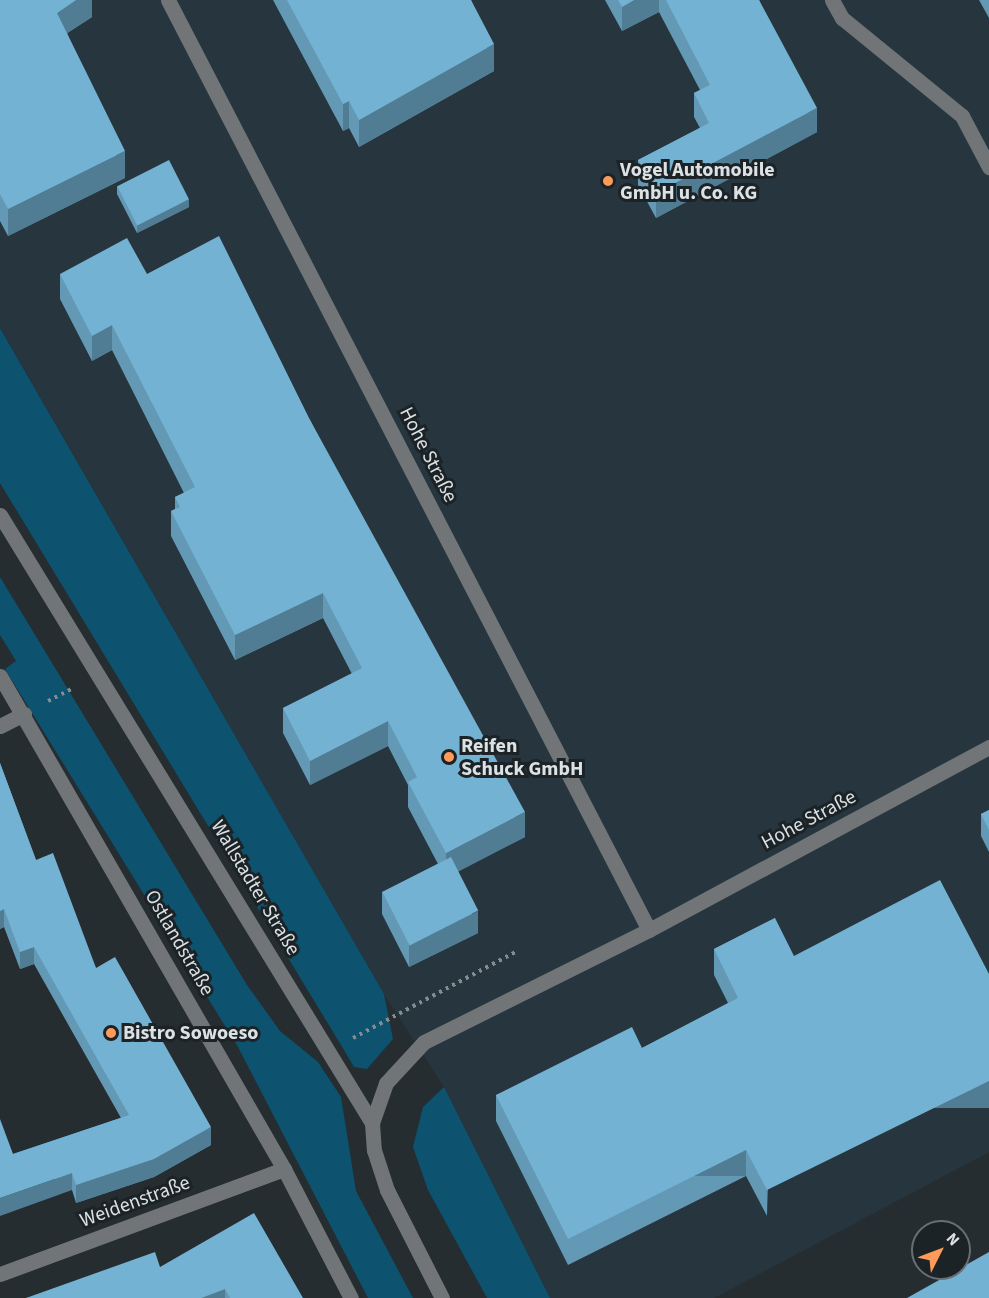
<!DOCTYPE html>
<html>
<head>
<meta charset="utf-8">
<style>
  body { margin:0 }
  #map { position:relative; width:989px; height:1298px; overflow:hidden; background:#252d31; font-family:"Source Sans 3",sans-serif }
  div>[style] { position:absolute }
  .built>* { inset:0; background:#27363e }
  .green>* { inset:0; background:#0d526f }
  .path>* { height:4px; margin-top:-2px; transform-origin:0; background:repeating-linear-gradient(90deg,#868d90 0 3px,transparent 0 7.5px) }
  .minor>* { height:15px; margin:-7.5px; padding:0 7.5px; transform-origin:7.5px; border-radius:7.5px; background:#717577 }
  .wall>* { inset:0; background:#6399b5 }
  .shaded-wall>* { inset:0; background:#507d94; transform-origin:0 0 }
  .building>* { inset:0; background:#73b2d3; transform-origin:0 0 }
  .dots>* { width:16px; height:16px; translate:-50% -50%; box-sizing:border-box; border:3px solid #1b2327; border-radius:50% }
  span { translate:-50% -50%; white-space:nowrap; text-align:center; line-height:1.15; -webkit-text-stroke:6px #1b2327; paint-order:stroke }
  .poi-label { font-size:20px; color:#dce1e4; font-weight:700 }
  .left { translate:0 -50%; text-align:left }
  .street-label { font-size:20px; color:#dce1e4 }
  .north { position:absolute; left:911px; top:1220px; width:60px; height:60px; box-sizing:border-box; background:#1b2327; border:2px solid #686f73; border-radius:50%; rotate:48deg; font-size:16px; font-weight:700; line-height:24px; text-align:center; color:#dce1e4 }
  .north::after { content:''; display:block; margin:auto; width:21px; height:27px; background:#ff9b5a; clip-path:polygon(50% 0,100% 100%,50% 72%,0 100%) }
</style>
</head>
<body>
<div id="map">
  <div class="built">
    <div style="clip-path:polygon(0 0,989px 0,989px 1152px,714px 1298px,550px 1298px,444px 1087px,384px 994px,0 327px)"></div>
  </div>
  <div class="green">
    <div style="clip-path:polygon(0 328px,384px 994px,393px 1039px,367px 1069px,354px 1067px,344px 1050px,0 483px)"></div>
    <div style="clip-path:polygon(0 577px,247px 985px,280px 1031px,318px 1062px,341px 1097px,356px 1191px,413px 1298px,368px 1298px,238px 1047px,5px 669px,16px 661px,0 635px)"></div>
    <div style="clip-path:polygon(444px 1087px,550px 1298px,487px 1298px,428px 1190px,413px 1147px,423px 1107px)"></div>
  </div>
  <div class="path">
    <div style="left:48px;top:701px;width:28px;rotate:-27deg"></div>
    <div style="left:353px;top:1038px;width:186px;rotate:-27.9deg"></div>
  </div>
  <div class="minor">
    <div style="left:168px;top:0;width:1047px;rotate:62.65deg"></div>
    <div style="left:832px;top:0;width:21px;rotate:61deg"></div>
    <div style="left:842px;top:18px;width:155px;rotate:39.2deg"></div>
    <div style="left:962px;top:116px;width:58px;rotate:62.1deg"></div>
    <div style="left:0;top:515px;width:713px;rotate:58.54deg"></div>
    <div style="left:372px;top:1123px;width:27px;rotate:86deg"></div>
    <div style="left:374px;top:1150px;width:42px;rotate:72deg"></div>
    <div style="left:387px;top:1190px;width:121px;rotate:63deg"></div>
    <div style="left:0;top:676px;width:569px;rotate:60.06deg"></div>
    <div style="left:284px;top:1169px;width:145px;rotate:62.6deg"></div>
    <div style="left:0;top:726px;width:27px;rotate:-27deg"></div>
    <div style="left:372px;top:1123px;width:42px;rotate:-70.7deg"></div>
    <div style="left:386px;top:1083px;width:56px;rotate:-47.2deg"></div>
    <div style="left:424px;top:1042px;width:251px;rotate:-26.5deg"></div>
    <div style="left:649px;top:930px;width:386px;rotate:-28.3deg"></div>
    <div style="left:0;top:1274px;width:303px;rotate:-20.3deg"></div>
  </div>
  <div class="wall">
    <div style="clip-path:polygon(0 0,92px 0,92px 17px,67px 33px,125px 178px,8px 236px,0 221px)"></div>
    <div style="clip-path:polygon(273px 0,471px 0,494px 71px,359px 147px,349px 128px,343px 131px)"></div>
    <div style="clip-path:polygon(605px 0,759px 0,817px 132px,656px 218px,638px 185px,638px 160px,700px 128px,694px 117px,694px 93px,700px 90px,659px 12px,622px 31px)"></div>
    <div style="clip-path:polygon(979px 0,989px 0,989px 18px)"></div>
    <div style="clip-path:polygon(117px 186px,189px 207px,137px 233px,117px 194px)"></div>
    <div style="clip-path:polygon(60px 274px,147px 274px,310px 420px,525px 837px,458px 871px,478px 933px,409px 967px,382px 914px,382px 892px,438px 864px,408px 807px,408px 785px,388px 746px,310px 785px,283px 733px,283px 708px,352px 674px,323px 618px,235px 660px,171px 536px,171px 511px,175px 509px,175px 497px,184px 493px,112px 350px,92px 361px,60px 299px)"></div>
    <div style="clip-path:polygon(0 763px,36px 860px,96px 968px,211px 1145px,154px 1177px,76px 1203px,72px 1190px,13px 1154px,121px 1118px,34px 964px,20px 969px,4px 927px,0 929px)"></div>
    <div style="clip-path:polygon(989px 810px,989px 852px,981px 836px,981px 814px)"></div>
    <div style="clip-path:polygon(775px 918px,767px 1216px,746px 1176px,568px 1265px,496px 1121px,496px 1095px,642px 1048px,728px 1003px,714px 975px,714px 949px)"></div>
    <div style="clip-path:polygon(160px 1267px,303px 1298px,26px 1298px)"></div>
  </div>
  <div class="shaded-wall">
    <div style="clip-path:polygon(76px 0,92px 0,92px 17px,57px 40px,57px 13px)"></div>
    <div style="clip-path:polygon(634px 0,659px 0,659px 12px,622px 31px,622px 7px)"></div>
    <div style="clip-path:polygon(494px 44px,494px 71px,359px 147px,359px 120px)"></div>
    <div style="clip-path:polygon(349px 101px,349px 128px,343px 131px,343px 104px)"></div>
    <div style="clip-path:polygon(817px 108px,817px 132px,656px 218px,656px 193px)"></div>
    <div style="clip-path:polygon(125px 151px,125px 178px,8px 236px,8px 209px)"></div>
    <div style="clip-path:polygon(189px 199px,189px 207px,137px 233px,137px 224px)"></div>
    <div style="clip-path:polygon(112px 325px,112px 350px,92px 361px,92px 336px)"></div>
    <div style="clip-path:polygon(323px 593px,323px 618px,235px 660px,235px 635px)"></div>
    <div style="clip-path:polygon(388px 721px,388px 746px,310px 785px,310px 761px)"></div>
    <div style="clip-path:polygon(525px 812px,525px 837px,446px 878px,446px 853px)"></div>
    <div style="clip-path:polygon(4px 909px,4px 927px,0 929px,0 911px)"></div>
    <div style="clip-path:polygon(478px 911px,478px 933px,409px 967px,409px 945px)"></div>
    <div style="clip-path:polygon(34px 947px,34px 964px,20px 969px,20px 952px)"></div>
    <div style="left:989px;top:1081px;width:27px;height:247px;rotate:90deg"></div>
    <div style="clip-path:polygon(211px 1127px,211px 1145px,154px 1177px,76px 1203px,76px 1185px)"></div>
    <div style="left:746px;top:1150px;width:26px;height:199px;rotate:90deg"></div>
    <div style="clip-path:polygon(72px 1173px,72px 1190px,0 1216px,0 1198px)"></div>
    <div style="clip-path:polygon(225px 1289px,225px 1298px,201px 1298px)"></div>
  </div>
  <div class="building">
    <div style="clip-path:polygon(0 0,76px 0,57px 13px,125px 151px,8px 209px,0 194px)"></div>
    <div style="clip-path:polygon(287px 0,471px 0,494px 44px,359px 120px,349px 101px,343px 104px)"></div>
    <div style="clip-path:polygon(618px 0,634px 0,622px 7px)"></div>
    <div style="clip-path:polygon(666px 0,759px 0,817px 108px,656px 193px,638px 160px,709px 123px,694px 93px,710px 85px)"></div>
    <div style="left:169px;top:160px;width:44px;height:58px;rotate:63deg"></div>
    <div style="clip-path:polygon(219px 236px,310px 420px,525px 812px,446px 853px,408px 782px,417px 777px,388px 721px,310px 761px,283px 708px,362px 668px,323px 593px,235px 635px,171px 511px,180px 507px,175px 497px,195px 487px,112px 325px,92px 336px,60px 274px,127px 238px,147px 274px)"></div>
    <div style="clip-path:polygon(0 763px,36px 860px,53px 853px,96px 968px,115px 957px,211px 1127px,154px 1159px,76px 1185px,72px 1173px,0 1198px,0 1119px,13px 1154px,129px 1115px,34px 947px,20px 952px,4px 909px,0 911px)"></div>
    <div style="clip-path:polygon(989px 810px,989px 830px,981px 814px)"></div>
    <div style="left:451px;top:857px;width:60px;height:77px;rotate:63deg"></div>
    <div style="clip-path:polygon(940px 880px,989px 974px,989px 1081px,767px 1190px,746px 1150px,568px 1239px,496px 1095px,632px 1027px,642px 1048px,738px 998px,714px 949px,775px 918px,794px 956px)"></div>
    <div style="clip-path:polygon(254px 1213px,303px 1298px,230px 1298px,225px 1289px,201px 1298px,26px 1298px,155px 1252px,160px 1267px)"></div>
    <div style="clip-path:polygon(989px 1252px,989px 1298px,907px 1298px)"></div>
  </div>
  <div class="dots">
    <div style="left:608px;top:181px;background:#ff9b5a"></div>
    <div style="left:449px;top:757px;background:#ff9b5a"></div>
    <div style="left:111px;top:1033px;background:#ff9b5a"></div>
  </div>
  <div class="poi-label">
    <span class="left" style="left:620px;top:182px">Vogel Automobile<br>GmbH u. Co. KG</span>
    <span class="left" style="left:461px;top:758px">Reifen<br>Schuck GmbH</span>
    <span class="left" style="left:123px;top:1033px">Bistro Sowoeso</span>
  </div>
  <div class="street-label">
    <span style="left:428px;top:455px;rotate:63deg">Hohe Straße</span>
    <span style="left:809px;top:820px;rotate:-28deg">Hohe Straße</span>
    <span style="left:255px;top:888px;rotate:59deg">Wallstadter Straße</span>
    <span style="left:179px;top:943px;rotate:60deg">Ostlandstraße</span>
    <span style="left:135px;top:1202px;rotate:-20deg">Weidenstraße</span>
  </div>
  <div class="north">N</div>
</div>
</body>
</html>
